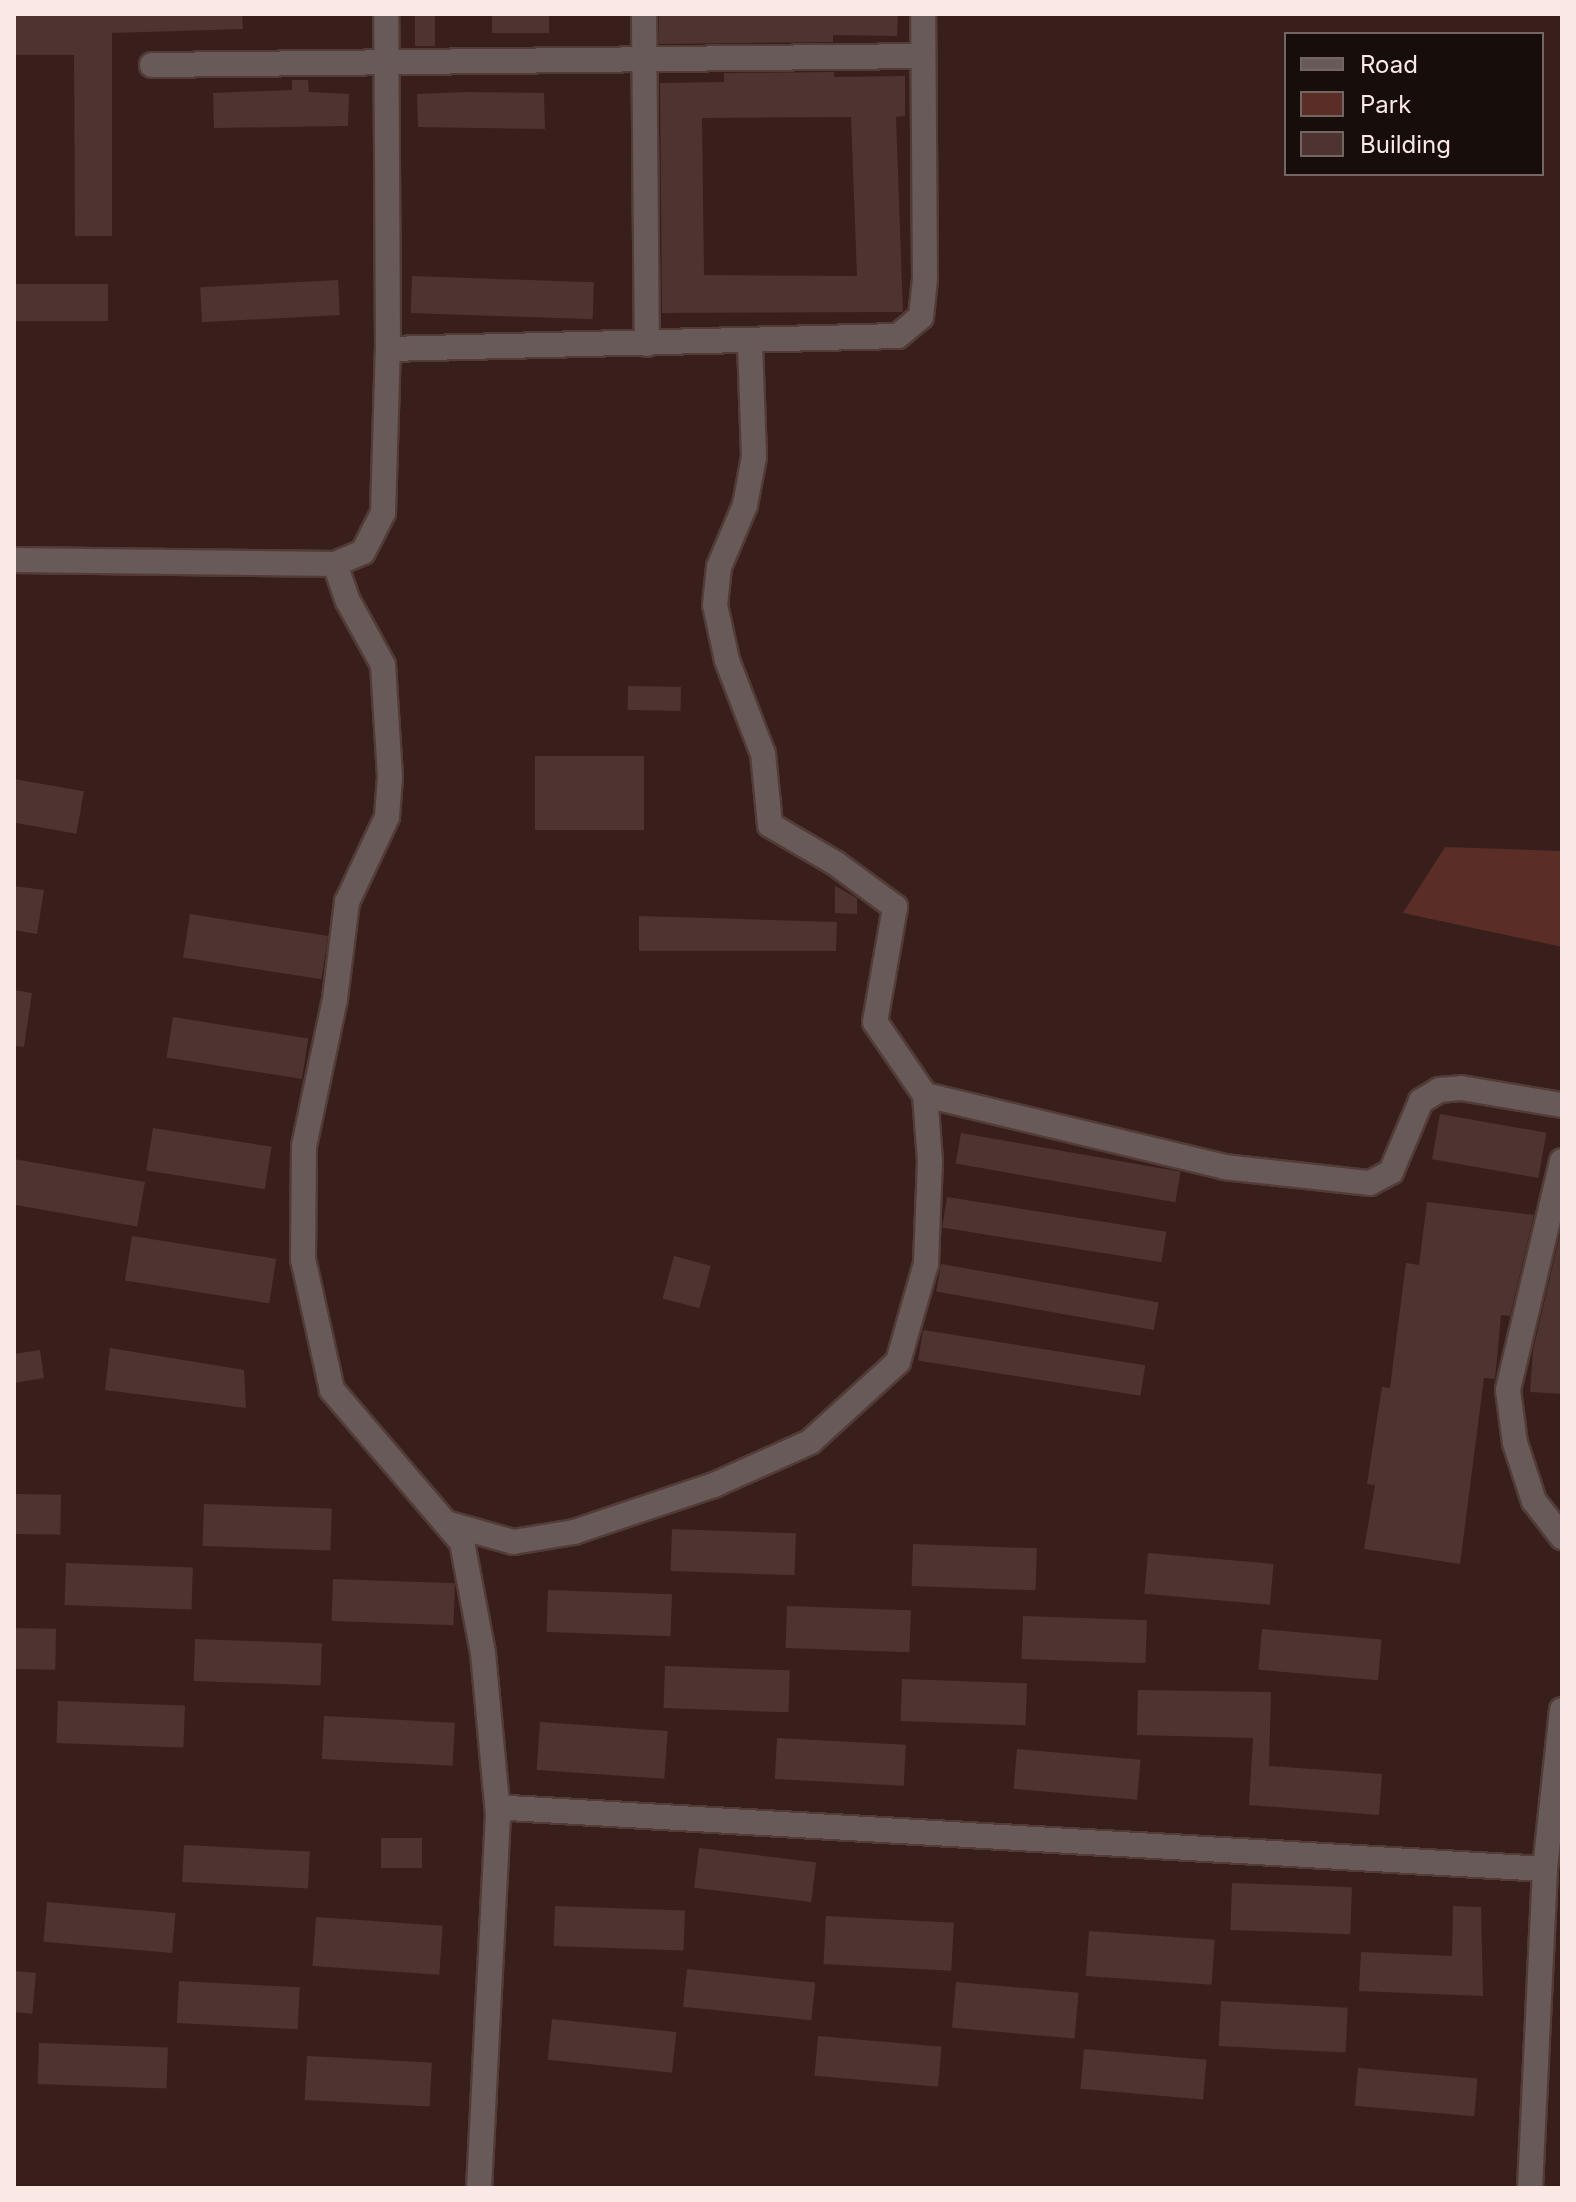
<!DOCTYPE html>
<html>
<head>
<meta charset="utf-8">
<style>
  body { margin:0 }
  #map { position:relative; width:1576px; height:2202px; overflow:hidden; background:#381f1c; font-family:Inter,sans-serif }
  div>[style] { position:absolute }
  .green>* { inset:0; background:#5b2d27 }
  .building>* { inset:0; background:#4e3430; transform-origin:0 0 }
  .roads { filter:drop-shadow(2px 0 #533b38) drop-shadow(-2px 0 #533b38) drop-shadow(0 2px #533b38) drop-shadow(0 -2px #533b38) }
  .minor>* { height:24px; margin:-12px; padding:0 12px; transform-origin:12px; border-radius:12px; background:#675a58 }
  span { translate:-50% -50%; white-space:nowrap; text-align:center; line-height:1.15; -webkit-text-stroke:6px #170d0b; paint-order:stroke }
  .frame { position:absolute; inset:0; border:16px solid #fae8e5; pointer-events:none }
  .legend { position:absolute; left:1284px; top:32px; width:260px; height:144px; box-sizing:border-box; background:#170d0b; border:2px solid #726562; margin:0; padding:10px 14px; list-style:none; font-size:24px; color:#fae8e5 }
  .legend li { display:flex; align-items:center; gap:16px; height:40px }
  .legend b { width:40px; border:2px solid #726562 }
</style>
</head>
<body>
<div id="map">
  <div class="green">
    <div style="clip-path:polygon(1445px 847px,1562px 851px,1562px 947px,1403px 913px)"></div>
  </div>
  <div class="building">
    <div style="clip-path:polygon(242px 14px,243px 29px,112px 33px,112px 236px,75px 236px,74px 55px,14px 55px,14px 16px)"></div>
    <div style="left:415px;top:14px;width:20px;height:32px"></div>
    <div style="left:492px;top:14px;width:57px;height:19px"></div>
    <div style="clip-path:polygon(659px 14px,898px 14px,897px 36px,833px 35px,833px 42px,659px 44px)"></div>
    <div style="clip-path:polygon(evenodd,834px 72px,834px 77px,905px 76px,905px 116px,896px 117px,903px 312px,662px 313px,660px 83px,724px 82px,724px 73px,834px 72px,851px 117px,857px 276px,704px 275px,702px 118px,851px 117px)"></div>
    <div style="clip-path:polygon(292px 80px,308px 80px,309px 92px,349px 94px,348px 126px,214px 128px,213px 93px,292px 90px)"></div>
    <div style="clip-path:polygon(467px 92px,544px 93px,545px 129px,418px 127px,417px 94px)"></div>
    <div style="left:412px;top:276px;width:182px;height:37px;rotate:2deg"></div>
    <div style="left:338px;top:280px;width:35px;height:138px;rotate:87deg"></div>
    <div style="left:108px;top:284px;width:37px;height:94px;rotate:90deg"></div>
    <div style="left:628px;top:686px;width:53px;height:24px;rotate:1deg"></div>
    <div style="left:535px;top:756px;width:109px;height:74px"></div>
    <div style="left:14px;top:779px;width:71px;height:43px;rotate:10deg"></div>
    <div style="clip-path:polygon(14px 886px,44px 890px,37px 934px,14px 930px)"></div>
    <div style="clip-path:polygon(835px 886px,857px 898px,857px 914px,835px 913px)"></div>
    <div style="left:190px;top:914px;width:140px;height:44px;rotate:9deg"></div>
    <div style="clip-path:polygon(639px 916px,837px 922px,836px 951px,639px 951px)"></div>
    <div style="clip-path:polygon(14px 990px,32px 993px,24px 1047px,14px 1046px)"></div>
    <div style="left:173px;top:1017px;width:137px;height:41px;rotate:9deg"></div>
    <div style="left:1440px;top:1114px;width:108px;height:46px;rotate:10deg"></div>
    <div style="left:153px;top:1128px;width:120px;height:43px;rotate:9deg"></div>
    <div style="left:961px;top:1133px;width:223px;height:31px;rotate:10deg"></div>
    <div style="left:14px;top:1159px;width:133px;height:45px;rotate:10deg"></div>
    <div style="left:947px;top:1197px;width:222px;height:31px;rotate:9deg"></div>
    <div style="clip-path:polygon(1427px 1202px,1534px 1215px,1510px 1316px,1501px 1315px,1495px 1379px,1484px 1378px,1460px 1564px,1364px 1549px,1375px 1485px,1367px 1484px,1382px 1387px,1390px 1388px,1406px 1263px,1419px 1265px)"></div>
    <div style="clip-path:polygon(1562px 1226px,1562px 1394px,1530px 1392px,1533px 1350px)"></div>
    <div style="left:132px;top:1236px;width:146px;height:45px;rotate:9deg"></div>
    <div style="left:674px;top:1256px;width:38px;height:44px;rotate:15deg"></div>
    <div style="left:941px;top:1264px;width:221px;height:28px;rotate:10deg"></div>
    <div style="left:923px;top:1330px;width:225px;height:31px;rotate:9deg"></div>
    <div style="clip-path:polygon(110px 1348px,244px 1370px,246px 1408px,105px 1390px)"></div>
    <div style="clip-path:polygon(40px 1350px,44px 1378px,14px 1383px,14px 1354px)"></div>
    <div style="left:14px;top:1494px;width:47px;height:40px;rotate:1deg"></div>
    <div style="left:204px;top:1504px;width:128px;height:42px;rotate:2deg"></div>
    <div style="left:672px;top:1529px;width:124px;height:42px;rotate:2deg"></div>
    <div style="left:913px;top:1544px;width:124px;height:42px;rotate:2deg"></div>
    <div style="left:1148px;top:1553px;width:126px;height:41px;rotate:5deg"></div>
    <div style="left:66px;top:1563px;width:127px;height:42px;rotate:2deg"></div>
    <div style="left:333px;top:1579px;width:122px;height:42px;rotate:2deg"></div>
    <div style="left:548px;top:1590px;width:124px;height:42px;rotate:2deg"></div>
    <div style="left:787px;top:1606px;width:124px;height:42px;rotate:2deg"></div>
    <div style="left:1023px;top:1616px;width:124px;height:43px;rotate:2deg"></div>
    <div style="left:14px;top:1628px;width:42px;height:41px;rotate:1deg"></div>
    <div style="left:1262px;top:1629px;width:120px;height:41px;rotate:5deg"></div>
    <div style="left:195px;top:1639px;width:127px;height:42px;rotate:2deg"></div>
    <div style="left:665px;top:1666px;width:125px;height:42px;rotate:2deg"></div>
    <div style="left:902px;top:1679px;width:125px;height:42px;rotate:2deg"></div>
    <div style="clip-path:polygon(1138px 1690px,1271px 1692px,1269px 1766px,1382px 1774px,1379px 1815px,1249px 1805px,1253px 1738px,1137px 1735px)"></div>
    <div style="left:58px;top:1701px;width:127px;height:42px;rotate:2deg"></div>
    <div style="left:324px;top:1716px;width:131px;height:43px;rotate:3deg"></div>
    <div style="left:540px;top:1722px;width:128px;height:48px;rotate:4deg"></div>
    <div style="left:777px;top:1738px;width:129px;height:41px;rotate:3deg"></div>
    <div style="left:1017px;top:1749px;width:124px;height:40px;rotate:5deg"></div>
    <div style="left:381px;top:1838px;width:41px;height:30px"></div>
    <div style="left:184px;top:1845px;width:126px;height:37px;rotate:3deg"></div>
    <div style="left:699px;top:1848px;width:118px;height:40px;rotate:7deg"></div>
    <div style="left:1232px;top:1883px;width:120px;height:47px;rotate:2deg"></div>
    <div style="left:47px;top:1902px;width:129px;height:40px;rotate:5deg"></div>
    <div style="left:555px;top:1906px;width:130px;height:40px;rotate:2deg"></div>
    <div style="clip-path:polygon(1453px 1906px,1481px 1907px,1483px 1996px,1359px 1991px,1361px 1952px,1452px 1956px)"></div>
    <div style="left:826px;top:1916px;width:128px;height:48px;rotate:3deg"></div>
    <div style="left:316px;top:1917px;width:127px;height:49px;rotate:4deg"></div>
    <div style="left:1089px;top:1931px;width:126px;height:45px;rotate:4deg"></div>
    <div style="left:687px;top:1969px;width:129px;height:38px;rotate:6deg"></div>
    <div style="left:14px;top:1971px;width:22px;height:41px;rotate:5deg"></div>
    <div style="left:179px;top:1981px;width:121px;height:42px;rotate:3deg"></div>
    <div style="left:956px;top:1982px;width:123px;height:46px;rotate:5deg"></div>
    <div style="left:1221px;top:2001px;width:127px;height:45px;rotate:3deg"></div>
    <div style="left:552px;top:2019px;width:125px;height:41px;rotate:6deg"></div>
    <div style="left:818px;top:2036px;width:124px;height:40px;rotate:5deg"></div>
    <div style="left:39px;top:2043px;width:129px;height:41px;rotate:2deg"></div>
    <div style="left:1084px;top:2049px;width:123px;height:40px;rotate:5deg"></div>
    <div style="left:307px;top:2056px;width:125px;height:44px;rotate:3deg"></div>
    <div style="left:1358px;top:2068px;width:120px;height:38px;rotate:5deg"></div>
  </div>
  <div class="roads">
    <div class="minor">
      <div style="left:644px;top:14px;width:330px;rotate:89.5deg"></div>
      <div style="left:152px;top:65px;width:771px;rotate:-0.67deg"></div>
      <div style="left:388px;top:349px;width:510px;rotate:-1.46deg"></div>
      <div style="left:898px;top:336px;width:30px;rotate:-40deg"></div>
      <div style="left:921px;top:317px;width:39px;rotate:-84deg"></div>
      <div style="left:925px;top:278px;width:264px;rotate:-90.4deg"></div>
      <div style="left:14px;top:560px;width:321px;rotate:0.7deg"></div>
      <div style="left:335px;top:564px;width:30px;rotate:-23deg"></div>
      <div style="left:363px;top:552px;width:44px;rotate:-62.9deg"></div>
      <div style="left:383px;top:513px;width:164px;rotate:-88.3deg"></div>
      <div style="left:388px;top:349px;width:335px;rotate:-90.3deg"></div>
      <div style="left:335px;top:564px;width:39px;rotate:71deg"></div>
      <div style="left:348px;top:601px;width:73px;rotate:61.3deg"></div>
      <div style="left:383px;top:665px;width:112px;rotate:86.4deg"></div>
      <div style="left:390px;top:777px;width:40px;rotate:94.3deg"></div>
      <div style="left:387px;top:817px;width:94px;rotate:115.2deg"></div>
      <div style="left:347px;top:902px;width:98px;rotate:97.1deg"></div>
      <div style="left:335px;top:999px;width:150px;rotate:101.9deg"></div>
      <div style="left:304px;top:1146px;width:113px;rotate:90.5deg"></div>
      <div style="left:303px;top:1259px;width:134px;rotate:77.5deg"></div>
      <div style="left:332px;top:1390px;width:200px;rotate:49.5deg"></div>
      <div style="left:462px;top:1542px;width:113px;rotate:79.3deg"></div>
      <div style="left:483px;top:1653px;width:162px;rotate:84.7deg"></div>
      <div style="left:498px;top:1814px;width:374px;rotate:92.9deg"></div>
      <div style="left:925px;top:1095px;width:308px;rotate:13.5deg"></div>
      <div style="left:1224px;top:1167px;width:147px;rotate:6.3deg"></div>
      <div style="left:1370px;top:1183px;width:24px;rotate:-28deg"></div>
      <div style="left:1391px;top:1172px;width:77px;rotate:-67.1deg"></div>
      <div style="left:1421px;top:1101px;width:21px;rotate:-31deg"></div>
      <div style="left:1439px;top:1090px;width:22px;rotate:-5deg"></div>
      <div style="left:1461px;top:1088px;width:102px;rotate:9.6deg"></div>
      <div style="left:1562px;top:1161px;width:235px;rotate:103.3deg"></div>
      <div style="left:1508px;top:1390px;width:53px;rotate:82.5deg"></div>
      <div style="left:1515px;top:1443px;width:61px;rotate:71.9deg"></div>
      <div style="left:1534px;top:1501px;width:46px;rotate:52.1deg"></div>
      <div style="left:446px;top:1523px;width:70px;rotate:15.8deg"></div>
      <div style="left:513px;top:1542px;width:62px;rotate:-9.3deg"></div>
      <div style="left:574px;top:1532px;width:148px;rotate:-18.6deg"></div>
      <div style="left:714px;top:1485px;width:105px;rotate:-24.1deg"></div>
      <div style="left:810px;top:1442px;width:119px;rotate:-42.3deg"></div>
      <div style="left:898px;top:1362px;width:102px;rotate:-74.1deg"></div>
      <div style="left:926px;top:1264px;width:103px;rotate:-87.8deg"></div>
      <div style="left:930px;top:1161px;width:66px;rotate:-94.3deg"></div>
      <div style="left:925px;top:1095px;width:88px;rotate:-124.4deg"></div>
      <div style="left:875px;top:1022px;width:117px;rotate:-80.1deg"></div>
      <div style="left:895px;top:907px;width:74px;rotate:-143.7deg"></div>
      <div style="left:835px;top:863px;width:75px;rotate:-149.7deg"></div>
      <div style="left:770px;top:825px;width:71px;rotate:-95.6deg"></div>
      <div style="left:763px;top:754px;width:101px;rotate:-111deg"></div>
      <div style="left:727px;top:660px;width:56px;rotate:-102.3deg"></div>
      <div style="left:715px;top:605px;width:38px;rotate:-84deg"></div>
      <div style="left:719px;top:567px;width:67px;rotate:-67.2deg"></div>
      <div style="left:745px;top:505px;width:49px;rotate:-79.4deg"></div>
      <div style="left:754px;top:457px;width:117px;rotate:-92deg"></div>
      <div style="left:498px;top:1814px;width:13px;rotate:-29deg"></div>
      <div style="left:509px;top:1808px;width:1038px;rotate:3.37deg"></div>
      <div style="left:1530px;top:2188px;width:319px;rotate:-87.3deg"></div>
      <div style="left:1545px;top:1869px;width:160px;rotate:-83.9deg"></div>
    </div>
  </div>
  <div class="frame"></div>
  <ul class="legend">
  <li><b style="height:10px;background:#675a58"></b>Road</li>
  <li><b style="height:22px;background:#5b2d27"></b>Park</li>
  <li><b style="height:22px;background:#4e3430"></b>Building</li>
  </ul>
</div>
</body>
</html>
